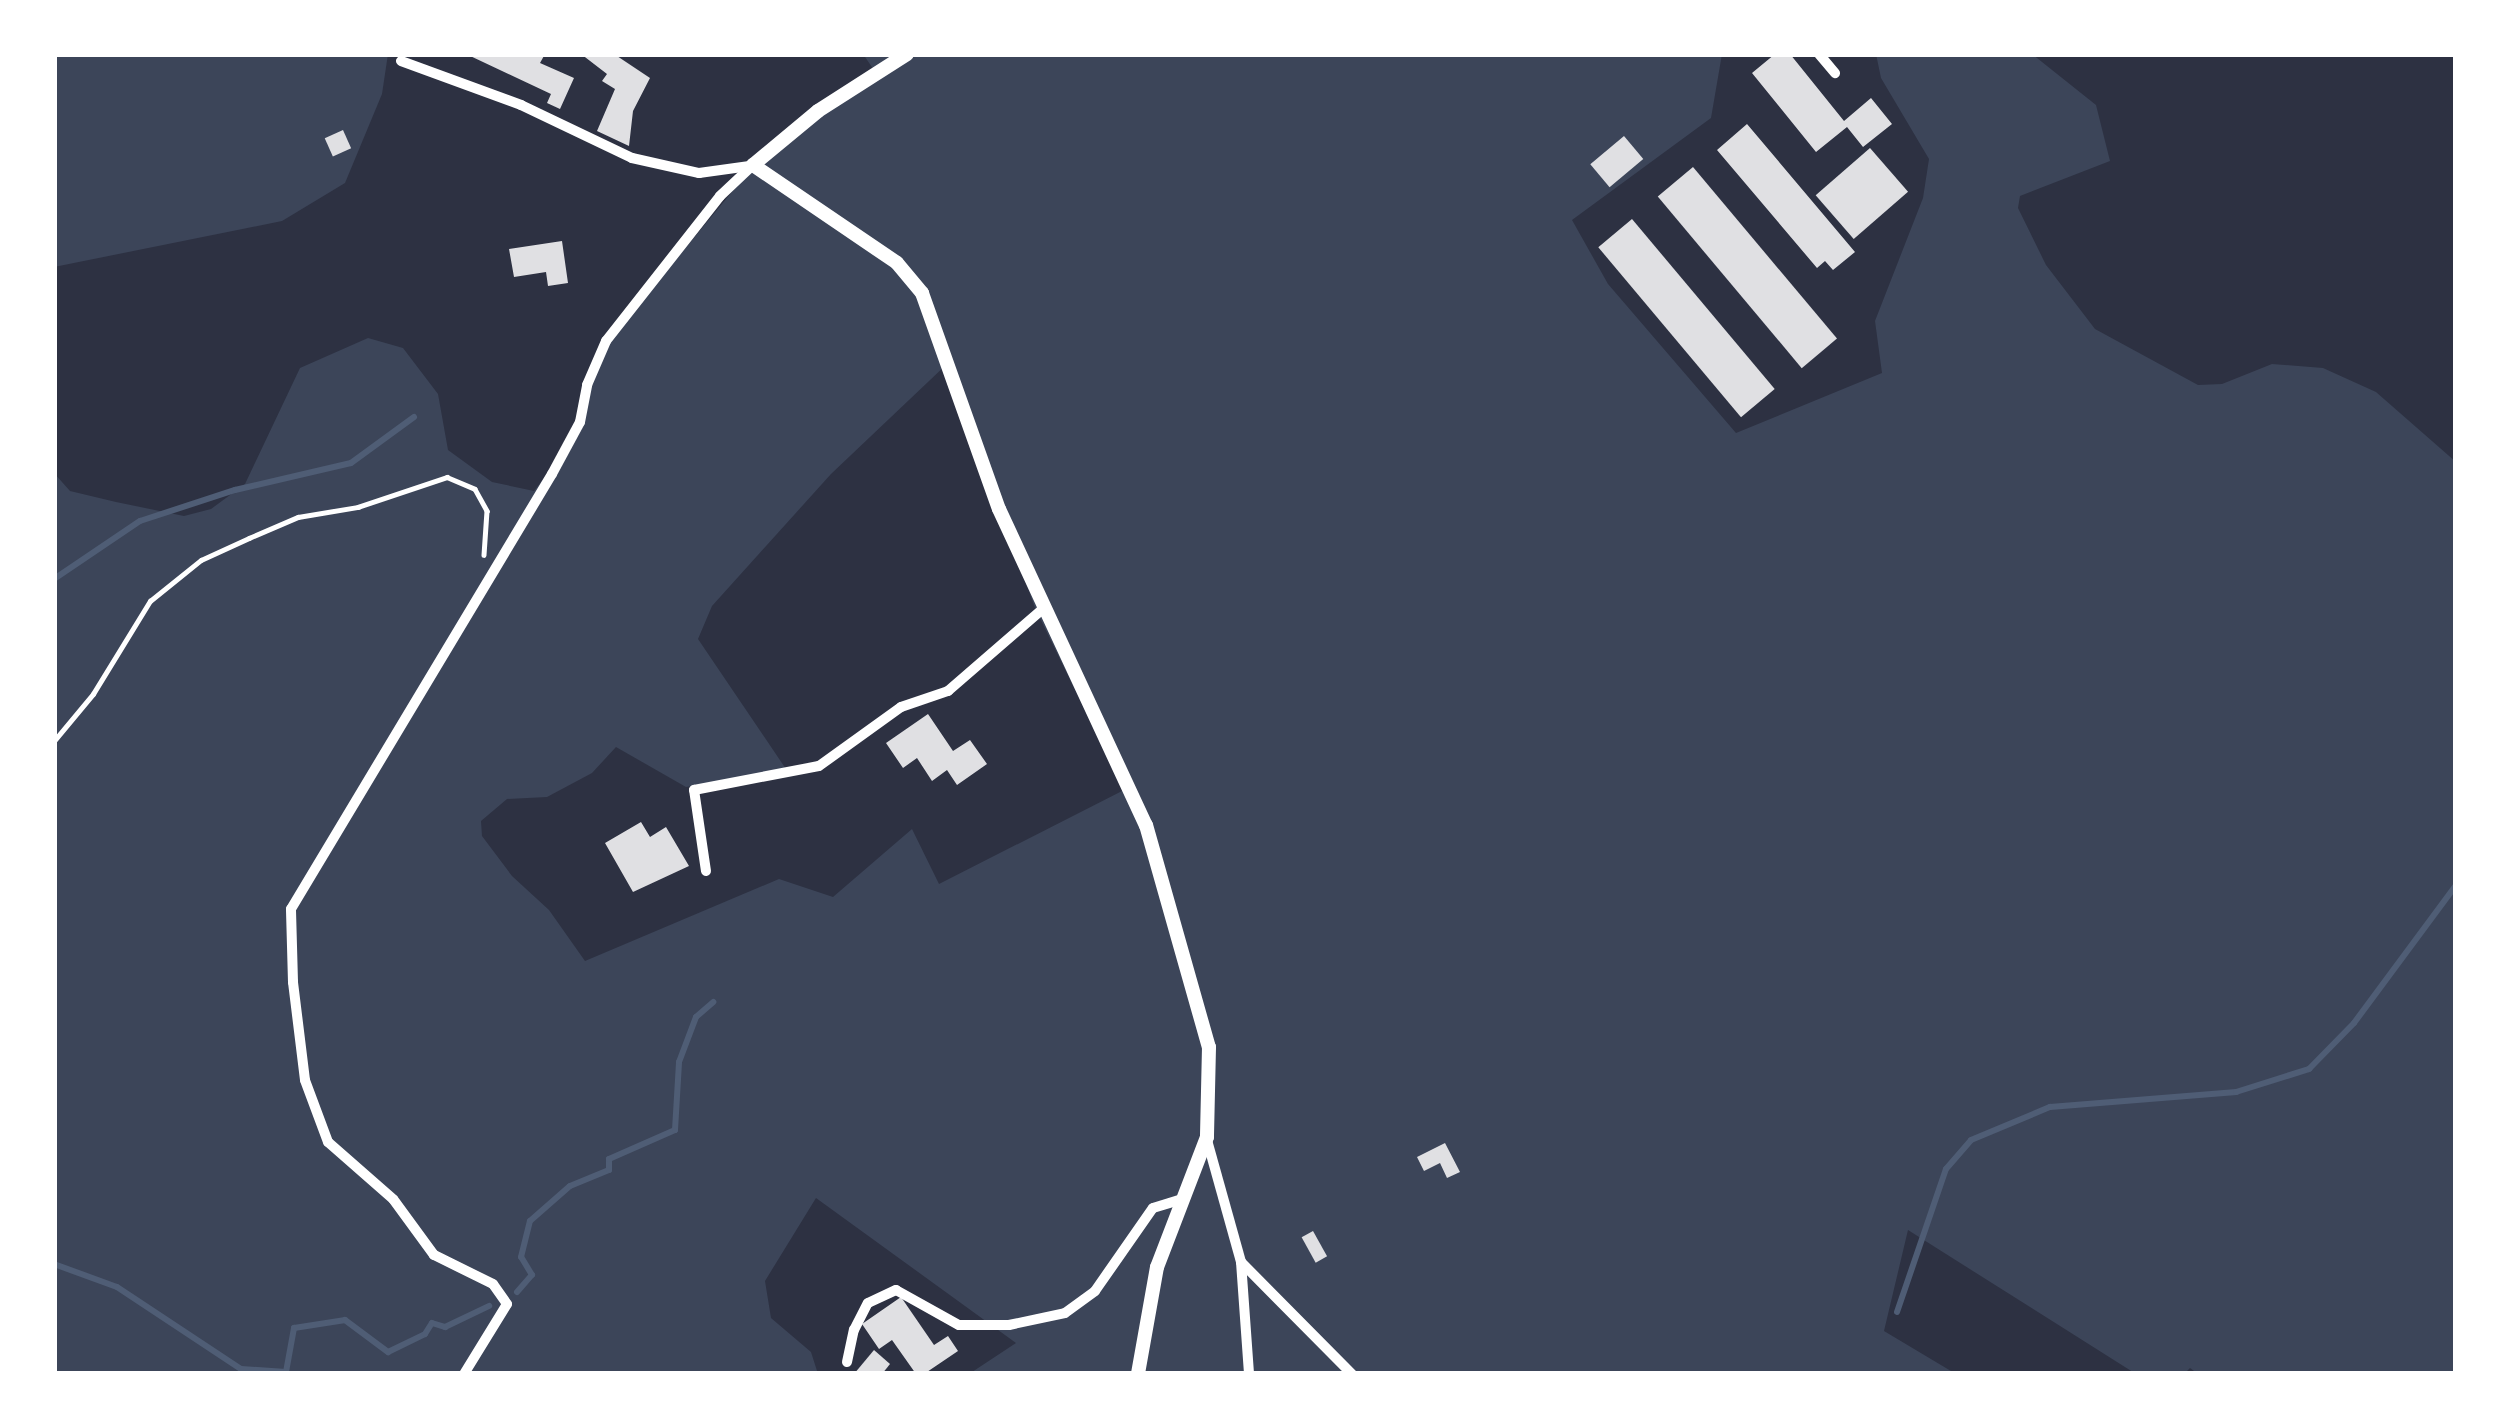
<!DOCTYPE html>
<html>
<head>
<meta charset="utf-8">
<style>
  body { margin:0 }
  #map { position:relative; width:2510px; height:1428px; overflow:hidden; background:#2d3142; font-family:"IBM Plex Sans",sans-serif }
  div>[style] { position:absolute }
  .green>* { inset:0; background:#3c4559 }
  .stream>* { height:6px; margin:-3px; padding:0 3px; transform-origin:3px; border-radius:3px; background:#4f5d75 }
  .building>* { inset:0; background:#e0e0e3; transform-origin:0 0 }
  .path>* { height:4.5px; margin:-2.25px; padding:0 2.25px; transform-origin:2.25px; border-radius:2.25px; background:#fff }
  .minor>* { height:10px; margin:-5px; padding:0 5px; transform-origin:5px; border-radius:5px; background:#fff }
  .tertiary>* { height:14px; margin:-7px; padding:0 7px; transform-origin:7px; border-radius:7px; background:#fff }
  span { translate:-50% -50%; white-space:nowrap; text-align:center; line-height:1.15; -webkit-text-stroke:9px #fff; paint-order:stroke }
  .frame { position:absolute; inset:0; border:57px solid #fff; pointer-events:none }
</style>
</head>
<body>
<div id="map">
  <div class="green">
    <div style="clip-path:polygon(54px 54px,388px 54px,382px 94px,345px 183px,282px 221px,54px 267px)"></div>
    <div style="clip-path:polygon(evenodd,863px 54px,1722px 54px,1711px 118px,1572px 220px,1608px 284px,1736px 433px,1882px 373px,1875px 321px,1923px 198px,1929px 159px,1881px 78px,1876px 54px,2032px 54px,2096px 105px,2110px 161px,2020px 196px,2018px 208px,2046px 265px,2095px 329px,2198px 385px,2222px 384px,2272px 364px,2323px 368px,2376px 392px,2456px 462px,2456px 1374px,2198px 1374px,2190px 1368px,2184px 1374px,2136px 1374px,1908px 1230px,1884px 1331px,1956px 1374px,969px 1374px,1016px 1343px,816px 1198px,765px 1281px,771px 1318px,811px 1352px,818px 1374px,54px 1374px,54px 473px,70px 491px,116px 502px,184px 516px,211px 509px,245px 484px,300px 368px,368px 338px,403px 348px,438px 394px,448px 450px,492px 482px,534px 491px,576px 436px,605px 345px,756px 163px,876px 73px,863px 54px,948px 363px,1035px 608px,1124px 790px,939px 884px,912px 829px,833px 897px,779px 879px,585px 961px,549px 910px,512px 876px,482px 836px,481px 821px,507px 799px,547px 797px,592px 773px,616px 747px,686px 787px,788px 772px,698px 639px,712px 606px,831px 474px,948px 363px)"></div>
  </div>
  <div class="stream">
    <div style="left:54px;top:579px;width:104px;rotate:-34deg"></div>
    <div style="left:140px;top:521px;width:100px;rotate:-18.1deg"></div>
    <div style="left:235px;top:490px;width:119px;rotate:-13.1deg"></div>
    <div style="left:351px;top:463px;width:78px;rotate:-36.1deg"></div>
    <div style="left:54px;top:1264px;width:67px;rotate:20.1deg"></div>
    <div style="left:117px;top:1287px;width:149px;rotate:33.5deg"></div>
    <div style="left:241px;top:1369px;width:45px;rotate:3.8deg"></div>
    <div style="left:286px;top:1372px;width:45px;rotate:-79.7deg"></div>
    <div style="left:294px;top:1328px;width:52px;rotate:-8.9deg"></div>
    <div style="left:345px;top:1320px;width:54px;rotate:36.7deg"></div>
    <div style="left:388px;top:1352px;width:41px;rotate:-25.9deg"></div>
    <div style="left:425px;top:1334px;width:13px;rotate:-58deg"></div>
    <div style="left:432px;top:1323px;width:14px;rotate:17deg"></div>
    <div style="left:445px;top:1327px;width:49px;rotate:-25.5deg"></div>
    <div style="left:517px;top:1292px;width:23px;rotate:-49deg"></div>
    <div style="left:532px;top:1275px;width:21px;rotate:-121deg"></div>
    <div style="left:521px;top:1257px;width:37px;rotate:-76deg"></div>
    <div style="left:530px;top:1221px;width:53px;rotate:-41.2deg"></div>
    <div style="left:570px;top:1186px;width:42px;rotate:-22.3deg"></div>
    <div style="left:609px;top:1170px;width:11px;rotate:-90deg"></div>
    <div style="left:609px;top:1159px;width:72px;rotate:-23.7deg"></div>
    <div style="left:675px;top:1130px;width:68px;rotate:-86.6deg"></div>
    <div style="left:679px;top:1062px;width:48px;rotate:-69.3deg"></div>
    <div style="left:696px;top:1017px;width:23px;rotate:-41deg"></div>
    <div style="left:1897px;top:1312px;width:151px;rotate:-71.1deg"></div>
    <div style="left:1946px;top:1169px;width:38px;rotate:-49deg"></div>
    <div style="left:1971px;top:1140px;width:86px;rotate:-22.7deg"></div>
    <div style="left:2050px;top:1107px;width:187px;rotate:-4.6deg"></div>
    <div style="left:2236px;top:1092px;width:77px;rotate:-17.5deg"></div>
    <div style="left:2309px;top:1069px;width:64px;rotate:-45.6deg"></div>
    <div style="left:2354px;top:1023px;width:172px;rotate:-53.5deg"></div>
  </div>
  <div class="building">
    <div style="clip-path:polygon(466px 54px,545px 54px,540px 63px,574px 78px,560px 109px,547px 103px,551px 94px)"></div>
    <div style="clip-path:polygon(581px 54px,614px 54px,650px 78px,633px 111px,629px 146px,597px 131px,615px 89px,602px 81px,607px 74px)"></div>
    <div style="clip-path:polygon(1775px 54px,1790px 54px,1844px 121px,1871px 98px,1892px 124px,1863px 147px,1847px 127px,1816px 152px,1752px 73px)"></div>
    <div style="clip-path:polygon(1747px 124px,1855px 252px,1833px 270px,1825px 261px,1817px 268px,1717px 150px)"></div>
    <div style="left:343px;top:130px;width:20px;height:20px;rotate:66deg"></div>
    <div style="left:1624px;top:136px;width:30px;height:44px;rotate:50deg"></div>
    <div style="left:1870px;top:148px;width:58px;height:72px;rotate:49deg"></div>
    <div style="left:1693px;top:167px;width:224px;height:46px;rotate:50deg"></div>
    <div style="left:1632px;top:219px;width:222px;height:44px;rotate:50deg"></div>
    <div style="clip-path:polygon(562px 241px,568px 283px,548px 286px,546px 272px,514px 277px,509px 249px)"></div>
    <div style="clip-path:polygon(928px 714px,953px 751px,970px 740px,987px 764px,957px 785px,947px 770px,932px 781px,917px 758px,903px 768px,886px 743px)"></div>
    <div style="clip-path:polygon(641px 822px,650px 837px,666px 827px,689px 866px,633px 892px,605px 843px)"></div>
    <div style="clip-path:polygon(1445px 1143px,1460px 1172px,1447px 1178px,1440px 1163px,1424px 1171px,1417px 1157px)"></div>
    <div style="left:1313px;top:1231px;width:29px;height:13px;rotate:61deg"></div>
    <div style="clip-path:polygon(901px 1297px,934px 1345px,948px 1336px,958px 1351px,924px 1374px,916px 1374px,892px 1340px,879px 1349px,862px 1324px)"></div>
    <div style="clip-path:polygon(874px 1350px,890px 1364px,882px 1374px,854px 1374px)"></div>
  </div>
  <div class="path">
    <div style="left:54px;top:741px;width:61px;rotate:-50.3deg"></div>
    <div style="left:93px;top:694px;width:109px;rotate:-58.5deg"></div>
    <div style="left:150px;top:601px;width:65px;rotate:-38.8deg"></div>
    <div style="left:201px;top:560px;width:53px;rotate:-24.6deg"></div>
    <div style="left:249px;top:538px;width:53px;rotate:-23.2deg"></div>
    <div style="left:298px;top:517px;width:61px;rotate:-9.5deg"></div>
    <div style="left:358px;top:507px;width:94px;rotate:-18.6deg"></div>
    <div style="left:447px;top:477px;width:30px;rotate:23deg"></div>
    <div style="left:475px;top:489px;width:25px;rotate:61deg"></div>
    <div style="left:487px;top:511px;width:44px;rotate:93.9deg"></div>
  </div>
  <div class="minor">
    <div style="left:1819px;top:54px;width:25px;rotate:50deg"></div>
    <div style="left:401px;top:61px;width:128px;rotate:20.1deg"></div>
    <div style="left:521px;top:105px;width:123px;rotate:25.5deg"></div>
    <div style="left:632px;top:158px;width:69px;rotate:12.6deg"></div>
    <div style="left:699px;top:173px;width:51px;rotate:-7.8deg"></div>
    <div style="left:706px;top:871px;width:82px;rotate:-98.4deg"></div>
    <div style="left:694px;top:790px;width:127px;rotate:-10.9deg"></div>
    <div style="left:819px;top:766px;width:101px;rotate:-35.7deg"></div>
    <div style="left:901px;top:707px;width:50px;rotate:-18.8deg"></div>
    <div style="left:948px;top:691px;width:128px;rotate:-40.9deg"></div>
    <div style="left:1207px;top:1140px;width:127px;rotate:74.4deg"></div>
    <div style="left:1241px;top:1262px;width:158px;rotate:45.3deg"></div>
    <div style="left:1241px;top:1262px;width:112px;rotate:85.9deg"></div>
    <div style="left:847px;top:1362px;width:33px;rotate:-78deg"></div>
    <div style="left:854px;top:1330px;width:30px;rotate:-63deg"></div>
    <div style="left:868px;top:1303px;width:31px;rotate:-25deg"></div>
    <div style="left:896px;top:1290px;width:72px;rotate:29.1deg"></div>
    <div style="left:959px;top:1325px;width:50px"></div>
    <div style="left:1009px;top:1325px;width:57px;rotate:-12.1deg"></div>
    <div style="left:1065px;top:1313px;width:37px;rotate:-36deg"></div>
    <div style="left:1095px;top:1291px;width:101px;rotate:-55.1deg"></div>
    <div style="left:1153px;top:1208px;width:27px;rotate:-17deg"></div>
    <div style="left:464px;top:1374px;width:82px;rotate:-58.4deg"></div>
    <div style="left:507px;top:1304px;width:24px;rotate:-125deg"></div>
    <div style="left:493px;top:1284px;width:66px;rotate:-153.8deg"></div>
    <div style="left:434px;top:1255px;width:69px;rotate:-126.2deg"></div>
    <div style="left:393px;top:1199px;width:86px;rotate:-138.8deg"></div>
    <div style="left:328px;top:1142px;width:66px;rotate:-110.4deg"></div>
    <div style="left:305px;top:1080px;width:99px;rotate:-97deg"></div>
    <div style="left:293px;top:982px;width:73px;rotate:-91.6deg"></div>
    <div style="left:291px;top:909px;width:507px;rotate:-59.04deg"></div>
    <div style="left:552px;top:474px;width:59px;rotate:-61.7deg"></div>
    <div style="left:580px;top:422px;width:38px;rotate:-79deg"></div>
    <div style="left:587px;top:385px;width:48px;rotate:-66.6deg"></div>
    <div style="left:606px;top:341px;width:184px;rotate:-51.8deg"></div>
    <div style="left:720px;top:196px;width:45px;rotate:-43.2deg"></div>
  </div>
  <div class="tertiary">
    <div style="left:907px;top:54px;width:106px;rotate:147.4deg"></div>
    <div style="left:818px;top:111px;width:85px;rotate:140.3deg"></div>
    <div style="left:753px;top:165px;width:174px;rotate:34.2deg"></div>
    <div style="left:897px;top:263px;width:39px;rotate:50deg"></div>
    <div style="left:922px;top:293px;width:229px;rotate:70.4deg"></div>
    <div style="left:999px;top:509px;width:349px;rotate:65.1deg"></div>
    <div style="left:1146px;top:825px;width:231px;rotate:74.2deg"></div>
    <div style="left:1209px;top:1047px;width:90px;rotate:91.3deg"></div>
    <div style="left:1207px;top:1137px;width:139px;rotate:111deg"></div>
    <div style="left:1157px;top:1267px;width:109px;rotate:100.1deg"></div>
  </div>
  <div class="frame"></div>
</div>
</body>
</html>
